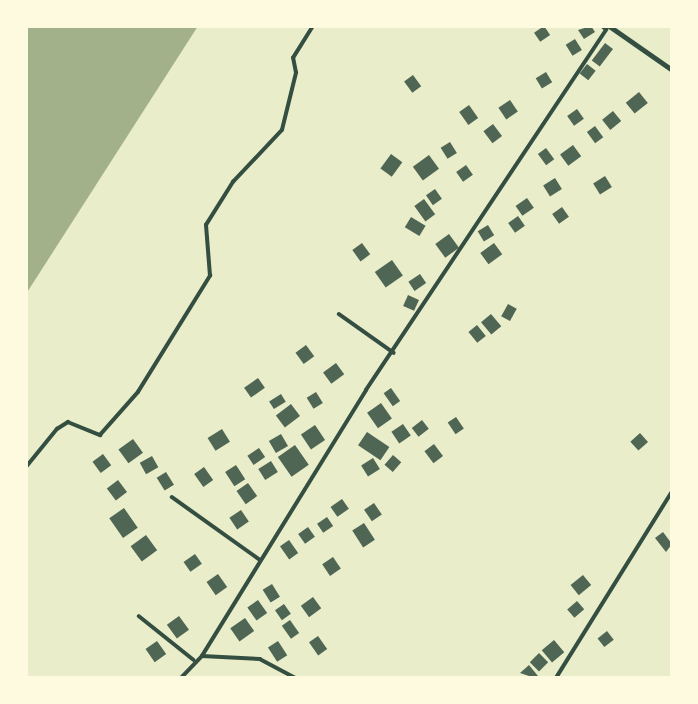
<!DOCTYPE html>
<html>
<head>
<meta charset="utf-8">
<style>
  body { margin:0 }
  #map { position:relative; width:698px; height:704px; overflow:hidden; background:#e9edc9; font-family:"PT Sans",sans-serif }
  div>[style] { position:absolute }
  .water>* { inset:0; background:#a3b18a }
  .building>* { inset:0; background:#4f6655; transform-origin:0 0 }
  .minor>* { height:3.5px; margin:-1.75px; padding:0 1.75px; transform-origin:1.75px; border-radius:1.75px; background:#344e41 }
  .secondary>* { height:5px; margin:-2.5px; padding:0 2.5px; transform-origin:2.5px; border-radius:2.5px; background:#344e41 }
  span { translate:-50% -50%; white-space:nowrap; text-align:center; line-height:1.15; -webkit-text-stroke:5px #fefae0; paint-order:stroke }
  .frame { position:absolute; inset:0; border:28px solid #fefae0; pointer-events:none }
</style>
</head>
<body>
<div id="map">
  <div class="water">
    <div style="clip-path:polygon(26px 26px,198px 26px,26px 294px)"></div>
  </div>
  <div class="building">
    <div style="left:544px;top:26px;width:11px;height:12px;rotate:56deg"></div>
    <div style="clip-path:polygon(591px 26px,595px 32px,584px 39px,578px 30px)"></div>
    <div style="left:575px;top:39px;width:13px;height:11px;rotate:58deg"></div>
    <div style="left:605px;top:43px;width:10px;height:22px;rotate:37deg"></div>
    <div style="left:587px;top:64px;width:11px;height:12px;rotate:38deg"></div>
    <div style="left:546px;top:72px;width:12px;height:12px;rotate:59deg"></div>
    <div style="left:413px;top:75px;width:14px;height:11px;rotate:54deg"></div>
    <div style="left:639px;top:92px;width:14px;height:17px;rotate:51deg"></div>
    <div style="left:510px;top:100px;width:14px;height:14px;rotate:56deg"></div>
    <div style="left:469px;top:105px;width:16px;height:12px;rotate:55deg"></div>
    <div style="left:577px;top:109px;width:12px;height:12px;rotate:55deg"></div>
    <div style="left:613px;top:111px;width:13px;height:14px;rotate:51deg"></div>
    <div style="left:493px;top:124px;width:15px;height:12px;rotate:53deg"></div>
    <div style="left:595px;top:126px;width:14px;height:10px;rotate:54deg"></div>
    <div style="left:450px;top:142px;width:13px;height:11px;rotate:58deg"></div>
    <div style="left:573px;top:145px;width:14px;height:16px;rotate:54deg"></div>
    <div style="left:546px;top:148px;width:14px;height:10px;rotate:54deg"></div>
    <div style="left:391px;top:154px;width:14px;height:18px;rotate:36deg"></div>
    <div style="left:429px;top:155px;width:17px;height:20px;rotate:54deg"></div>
    <div style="left:466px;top:165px;width:12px;height:12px;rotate:55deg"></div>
    <div style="left:605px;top:176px;width:13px;height:14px;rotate:58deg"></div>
    <div style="left:555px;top:178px;width:13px;height:14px;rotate:58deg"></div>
    <div style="left:435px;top:189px;width:12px;height:11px;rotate:55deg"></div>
    <div style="left:527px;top:198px;width:12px;height:14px;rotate:55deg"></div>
    <div style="left:424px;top:199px;width:19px;height:12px;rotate:54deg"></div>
    <div style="left:562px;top:207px;width:12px;height:12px;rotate:55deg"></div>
    <div style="left:518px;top:216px;width:12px;height:12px;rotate:55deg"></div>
    <div style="left:411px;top:217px;width:17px;height:12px;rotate:31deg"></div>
    <div style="left:488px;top:225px;width:12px;height:12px;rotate:59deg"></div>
    <div style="left:449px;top:234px;width:17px;height:17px;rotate:54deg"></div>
    <div style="left:362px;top:243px;width:14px;height:12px;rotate:54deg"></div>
    <div style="left:494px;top:243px;width:14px;height:17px;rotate:54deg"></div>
    <div style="left:392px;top:260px;width:19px;height:21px;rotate:55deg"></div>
    <div style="left:420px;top:274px;width:11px;height:14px;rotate:56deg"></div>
    <div style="left:408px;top:295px;width:12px;height:12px;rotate:24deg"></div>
    <div style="left:508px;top:304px;width:10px;height:14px;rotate:29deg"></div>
    <div style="left:491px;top:314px;width:16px;height:13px;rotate:50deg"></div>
    <div style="left:477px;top:325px;width:14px;height:11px;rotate:51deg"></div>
    <div style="left:306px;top:345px;width:14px;height:13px;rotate:54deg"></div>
    <div style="left:336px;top:363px;width:14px;height:16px;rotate:54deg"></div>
    <div style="left:258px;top:378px;width:12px;height:17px;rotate:55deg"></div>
    <div style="left:391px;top:388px;width:16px;height:9px;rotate:55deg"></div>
    <div style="left:316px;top:392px;width:13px;height:11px;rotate:58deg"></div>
    <div style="left:281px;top:394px;width:9px;height:14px;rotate:58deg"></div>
    <div style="left:381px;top:403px;width:19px;height:17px;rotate:55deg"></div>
    <div style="left:291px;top:404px;width:15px;height:19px;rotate:53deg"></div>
    <div style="left:456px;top:417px;width:14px;height:10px;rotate:56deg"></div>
    <div style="left:422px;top:420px;width:11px;height:13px;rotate:52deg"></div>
    <div style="left:403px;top:424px;width:14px;height:14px;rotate:56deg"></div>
    <div style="left:315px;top:425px;width:18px;height:17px;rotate:56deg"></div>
    <div style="left:222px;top:429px;width:15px;height:17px;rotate:58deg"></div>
    <div style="left:367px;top:432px;width:27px;height:16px;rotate:34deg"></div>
    <div style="left:640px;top:433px;width:12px;height:13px;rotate:48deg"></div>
    <div style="left:281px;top:434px;width:14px;height:14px;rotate:60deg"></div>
    <div style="left:133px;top:439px;width:17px;height:18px;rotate:54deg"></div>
    <div style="left:434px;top:444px;width:15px;height:12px;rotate:53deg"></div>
    <div style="left:295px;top:445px;width:24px;height:21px;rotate:55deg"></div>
    <div style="left:259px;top:448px;width:11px;height:14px;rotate:56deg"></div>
    <div style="left:103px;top:454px;width:14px;height:13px;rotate:54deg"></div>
    <div style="left:393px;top:455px;width:11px;height:13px;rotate:41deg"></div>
    <div style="left:152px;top:456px;width:13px;height:14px;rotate:61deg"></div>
    <div style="left:373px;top:458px;width:13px;height:14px;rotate:58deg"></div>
    <div style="left:271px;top:461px;width:13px;height:15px;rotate:58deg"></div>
    <div style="left:236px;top:465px;width:17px;height:13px;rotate:57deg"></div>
    <div style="left:204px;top:467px;width:16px;height:12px;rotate:55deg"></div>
    <div style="left:166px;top:472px;width:15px;height:11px;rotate:58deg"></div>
    <div style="left:118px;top:480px;width:15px;height:14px;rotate:53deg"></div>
    <div style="left:248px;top:483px;width:16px;height:14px;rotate:55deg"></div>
    <div style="left:342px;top:499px;width:12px;height:14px;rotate:55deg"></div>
    <div style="left:374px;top:503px;width:14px;height:12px;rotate:56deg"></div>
    <div style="left:124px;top:508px;width:24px;height:18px;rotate:55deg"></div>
    <div style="left:241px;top:510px;width:14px;height:14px;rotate:56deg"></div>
    <div style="left:327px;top:517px;width:11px;height:12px;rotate:56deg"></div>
    <div style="left:364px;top:523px;width:20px;height:14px;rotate:57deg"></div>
    <div style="left:308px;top:527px;width:12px;height:12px;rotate:55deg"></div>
    <div style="clip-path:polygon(663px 532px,672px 544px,666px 552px,655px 538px)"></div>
    <div style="left:146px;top:535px;width:19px;height:19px;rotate:54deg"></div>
    <div style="left:289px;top:540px;width:16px;height:11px;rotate:55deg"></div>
    <div style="left:195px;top:554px;width:12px;height:14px;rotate:55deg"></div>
    <div style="left:333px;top:557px;width:14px;height:13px;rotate:56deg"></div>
    <div style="left:218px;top:574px;width:16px;height:14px;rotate:55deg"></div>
    <div style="left:583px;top:575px;width:13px;height:16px;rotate:51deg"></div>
    <div style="left:272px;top:584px;width:15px;height:11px;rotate:58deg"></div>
    <div style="left:313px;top:597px;width:14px;height:15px;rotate:54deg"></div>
    <div style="left:258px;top:600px;width:16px;height:13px;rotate:55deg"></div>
    <div style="left:577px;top:601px;width:11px;height:13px;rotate:49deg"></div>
    <div style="left:284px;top:604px;width:12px;height:11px;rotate:55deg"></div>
    <div style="left:179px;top:616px;width:17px;height:15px;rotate:54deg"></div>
    <div style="left:245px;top:618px;width:16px;height:18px;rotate:55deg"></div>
    <div style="left:290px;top:620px;width:16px;height:10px;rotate:55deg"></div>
    <div style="left:607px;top:631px;width:11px;height:12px;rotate:52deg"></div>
    <div style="left:318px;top:636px;width:16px;height:11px;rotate:55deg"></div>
    <div style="left:554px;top:640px;width:16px;height:16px;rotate:50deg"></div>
    <div style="left:157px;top:641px;width:16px;height:14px;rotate:55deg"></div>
    <div style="left:278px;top:641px;width:17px;height:12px;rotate:57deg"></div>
    <div style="left:539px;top:653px;width:13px;height:13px;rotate:45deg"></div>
    <div style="clip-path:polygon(529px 665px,538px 676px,535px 678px,520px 673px)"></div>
  </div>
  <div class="minor">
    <div style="left:339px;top:314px;width:67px;rotate:35.3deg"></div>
    <div style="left:26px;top:467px;width:49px;rotate:-50.8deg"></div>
    <div style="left:57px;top:429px;width:13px;rotate:-32deg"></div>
    <div style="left:68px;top:422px;width:35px;rotate:22deg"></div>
    <div style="left:100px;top:435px;width:57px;rotate:-48.5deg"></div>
    <div style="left:138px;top:392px;width:137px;rotate:-58.2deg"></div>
    <div style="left:210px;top:276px;width:51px;rotate:-94.5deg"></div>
    <div style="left:206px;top:225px;width:51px;rotate:-57.9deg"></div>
    <div style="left:233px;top:182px;width:71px;rotate:-46.7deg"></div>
    <div style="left:282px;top:130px;width:59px;rotate:-76.2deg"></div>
    <div style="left:296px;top:73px;width:15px;rotate:-101deg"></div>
    <div style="left:293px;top:58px;width:38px;rotate:-58deg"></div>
    <div style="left:172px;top:497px;width:107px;rotate:35.5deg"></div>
    <div style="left:139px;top:616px;width:70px;rotate:38.7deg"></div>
    <div style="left:202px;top:656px;width:58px;rotate:3deg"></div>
    <div style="left:260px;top:659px;width:40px;rotate:28deg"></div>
    <div style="left:181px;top:678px;width:30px;rotate:-46deg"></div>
    <div style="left:202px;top:656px;width:312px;rotate:-58.3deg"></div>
    <div style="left:366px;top:390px;width:433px;rotate:-56.3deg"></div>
    <div style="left:606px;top:30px;width:6px;rotate:-135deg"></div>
    <div style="left:556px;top:678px;width:219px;rotate:-58.1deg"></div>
  </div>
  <div class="secondary">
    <div style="left:609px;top:26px;width:77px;rotate:34.9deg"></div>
  </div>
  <div class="frame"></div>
</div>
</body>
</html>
